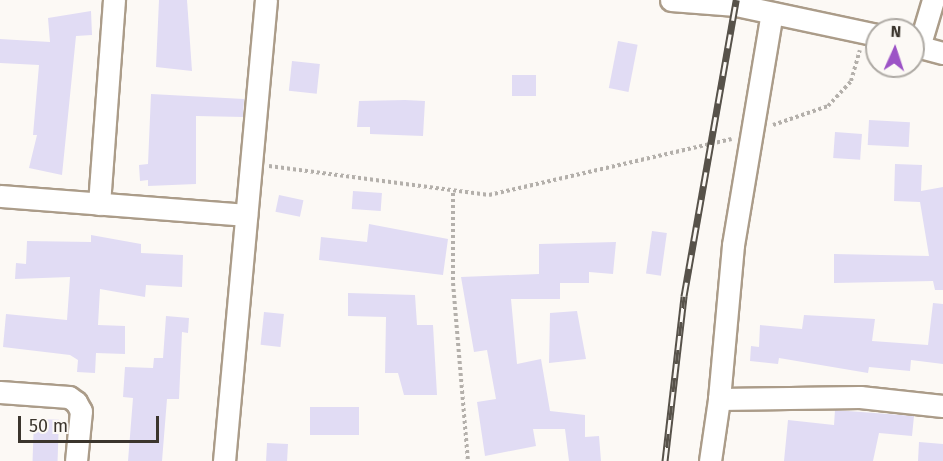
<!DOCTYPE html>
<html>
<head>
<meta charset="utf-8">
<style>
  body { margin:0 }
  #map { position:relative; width:943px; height:461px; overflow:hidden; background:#fcf9f5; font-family:"Fira Sans",sans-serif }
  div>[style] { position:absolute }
  .building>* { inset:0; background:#e1dcf4; transform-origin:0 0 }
  .path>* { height:4px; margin-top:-2px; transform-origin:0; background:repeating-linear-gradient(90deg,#b4b0ab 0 3px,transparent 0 6px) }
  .roads { filter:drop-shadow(2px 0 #ab9c89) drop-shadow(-2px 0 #ab9c89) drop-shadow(0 2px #ab9c89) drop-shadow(0 -2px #ab9c89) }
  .minor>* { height:21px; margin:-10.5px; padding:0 10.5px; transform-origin:10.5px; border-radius:10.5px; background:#fff }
  .rail>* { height:7px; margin-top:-3.5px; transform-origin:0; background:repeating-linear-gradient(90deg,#fcf9f5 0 14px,#57524a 0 28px); box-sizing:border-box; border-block:2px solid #57524a }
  span { translate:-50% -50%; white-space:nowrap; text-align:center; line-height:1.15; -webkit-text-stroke:4.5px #fcf9f5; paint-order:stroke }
  .north { position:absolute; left:865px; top:18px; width:60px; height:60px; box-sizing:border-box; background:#fcf9f5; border:2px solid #afaba5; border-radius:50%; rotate:3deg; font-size:16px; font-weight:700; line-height:24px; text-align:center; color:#3b352d }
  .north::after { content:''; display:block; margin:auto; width:21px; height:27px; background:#9c53c6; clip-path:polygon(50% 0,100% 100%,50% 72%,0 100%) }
  .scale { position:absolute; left:18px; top:416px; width:141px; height:27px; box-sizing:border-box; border:3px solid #3b352d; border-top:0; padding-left:8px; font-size:18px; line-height:21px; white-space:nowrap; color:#3b352d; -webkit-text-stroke:4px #fcf9f5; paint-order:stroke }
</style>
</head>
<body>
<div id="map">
  <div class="building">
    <div style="clip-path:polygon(159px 0,187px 0,192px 71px,156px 67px)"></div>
    <div style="clip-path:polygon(91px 11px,92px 35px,76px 36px,62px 175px,29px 168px,37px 135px,33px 135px,39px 65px,0 63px,0 39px,50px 42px,48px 18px)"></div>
    <div style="left:618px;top:41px;width:20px;height:48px;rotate:11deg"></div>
    <div style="left:292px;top:61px;width:28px;height:30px;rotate:6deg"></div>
    <div style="left:512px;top:75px;width:24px;height:21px"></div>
    <div style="clip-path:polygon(151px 94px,244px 99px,243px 117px,196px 116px,196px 184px,148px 186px,148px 180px,140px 181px,139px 165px,148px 164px)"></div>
    <div style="clip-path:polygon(405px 100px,425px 101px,423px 136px,370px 134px,370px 127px,357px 127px,359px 101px)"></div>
    <div style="left:869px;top:120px;width:41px;height:25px;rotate:3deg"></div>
    <div style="left:835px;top:132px;width:27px;height:26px;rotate:4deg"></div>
    <div style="clip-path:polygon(895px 164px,922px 165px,921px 191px,943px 187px,943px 290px,935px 290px,933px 281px,834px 283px,834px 254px,929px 256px,920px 202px,894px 201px)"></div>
    <div style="left:353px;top:191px;width:29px;height:18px;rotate:4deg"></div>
    <div style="left:279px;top:195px;width:25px;height:17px;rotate:12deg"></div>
    <div style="clip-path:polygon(369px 224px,448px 239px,443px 275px,319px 260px,321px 237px,367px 242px)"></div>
    <div style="left:652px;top:231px;width:15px;height:43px;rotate:8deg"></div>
    <div style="clip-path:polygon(91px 235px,141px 244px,141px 253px,183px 255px,182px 287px,146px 285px,145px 297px,100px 289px,98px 325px,125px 326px,125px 354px,96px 353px,95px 373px,77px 372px,78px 360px,70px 355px,3px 347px,6px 314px,67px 320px,70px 277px,15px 279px,16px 263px,26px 264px,27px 241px,91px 242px)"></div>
    <div style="clip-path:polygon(616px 242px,613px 274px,589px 272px,589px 283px,560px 283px,560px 299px,511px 299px,517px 364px,541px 359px,550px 411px,585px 415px,585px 437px,599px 436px,601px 461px,569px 461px,565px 429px,533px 429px,536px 446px,485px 456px,477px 402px,496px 399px,487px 350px,474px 352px,461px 277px,539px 274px,539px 244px)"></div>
    <div style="clip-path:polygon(348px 293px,415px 295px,417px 325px,433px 325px,437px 395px,404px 395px,398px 373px,385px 373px,386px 317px,348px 316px)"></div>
    <div style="clip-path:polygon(933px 303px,943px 304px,943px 364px,911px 360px,910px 371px,869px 367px,868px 373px,779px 358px,778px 364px,750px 361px,751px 346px,759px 347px,760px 325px,802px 329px,804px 315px,875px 319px,872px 341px,928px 345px)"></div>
    <div style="clip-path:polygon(577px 311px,586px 359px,549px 363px,550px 313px)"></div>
    <div style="left:264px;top:312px;width:20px;height:33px;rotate:6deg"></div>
    <div style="clip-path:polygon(166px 316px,189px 318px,188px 333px,182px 332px,179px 399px,167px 399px,162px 461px,128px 461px,133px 398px,123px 397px,125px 367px,153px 368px,154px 358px,163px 358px)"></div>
    <div style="left:310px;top:407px;width:49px;height:28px"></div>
    <div style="clip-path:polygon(835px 410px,914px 416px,912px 436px,879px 433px,873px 461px,784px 461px,788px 420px,834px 425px)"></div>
    <div style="left:34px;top:419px;width:25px;height:42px;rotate:2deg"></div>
    <div style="clip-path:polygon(919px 442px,943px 444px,943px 461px,918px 461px)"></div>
    <div style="left:267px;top:443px;width:21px;height:18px;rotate:3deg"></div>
  </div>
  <div class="path">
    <div style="left:773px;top:125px;width:58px;rotate:-19.1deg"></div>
    <div style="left:828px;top:106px;width:34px;rotate:-47deg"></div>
    <div style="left:851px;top:81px;width:32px;rotate:-74deg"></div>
    <div style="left:269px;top:166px;width:222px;rotate:7.5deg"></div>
    <div style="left:489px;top:195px;width:249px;rotate:-13deg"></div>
    <div style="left:453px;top:193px;width:90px;rotate:90deg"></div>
    <div style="left:453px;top:283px;width:179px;rotate:85.2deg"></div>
  </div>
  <div class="roads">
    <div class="minor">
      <div style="left:671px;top:0;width:65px;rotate:4.4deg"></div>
      <div style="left:736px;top:5px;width:144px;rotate:12deg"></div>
      <div style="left:913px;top:45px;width:31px;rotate:15deg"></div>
      <div style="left:919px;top:47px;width:49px;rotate:-73.4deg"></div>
      <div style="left:0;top:196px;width:247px;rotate:4.4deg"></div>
      <div style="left:99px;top:204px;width:205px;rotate:-85.8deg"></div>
      <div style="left:0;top:392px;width:69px;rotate:4.1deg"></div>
      <div style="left:69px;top:397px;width:9px;rotate:36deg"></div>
      <div style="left:76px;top:402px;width:10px;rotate:61deg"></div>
      <div style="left:81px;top:411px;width:50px;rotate:95.7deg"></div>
      <div style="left:719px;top:399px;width:155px;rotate:-84.8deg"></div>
      <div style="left:733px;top:245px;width:235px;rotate:-80.5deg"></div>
      <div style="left:224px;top:461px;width:463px;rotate:-84.8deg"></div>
      <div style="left:710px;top:461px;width:63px;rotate:-81.7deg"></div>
      <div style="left:719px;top:399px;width:141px;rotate:-0.8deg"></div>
      <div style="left:860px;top:397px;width:83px;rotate:6.2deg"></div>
    </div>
  </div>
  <div class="rail">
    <div style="left:665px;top:461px;width:166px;rotate:-83.4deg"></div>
    <div style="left:684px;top:296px;width:301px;rotate:-80deg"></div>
  </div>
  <div class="north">N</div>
  <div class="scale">50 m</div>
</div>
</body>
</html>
